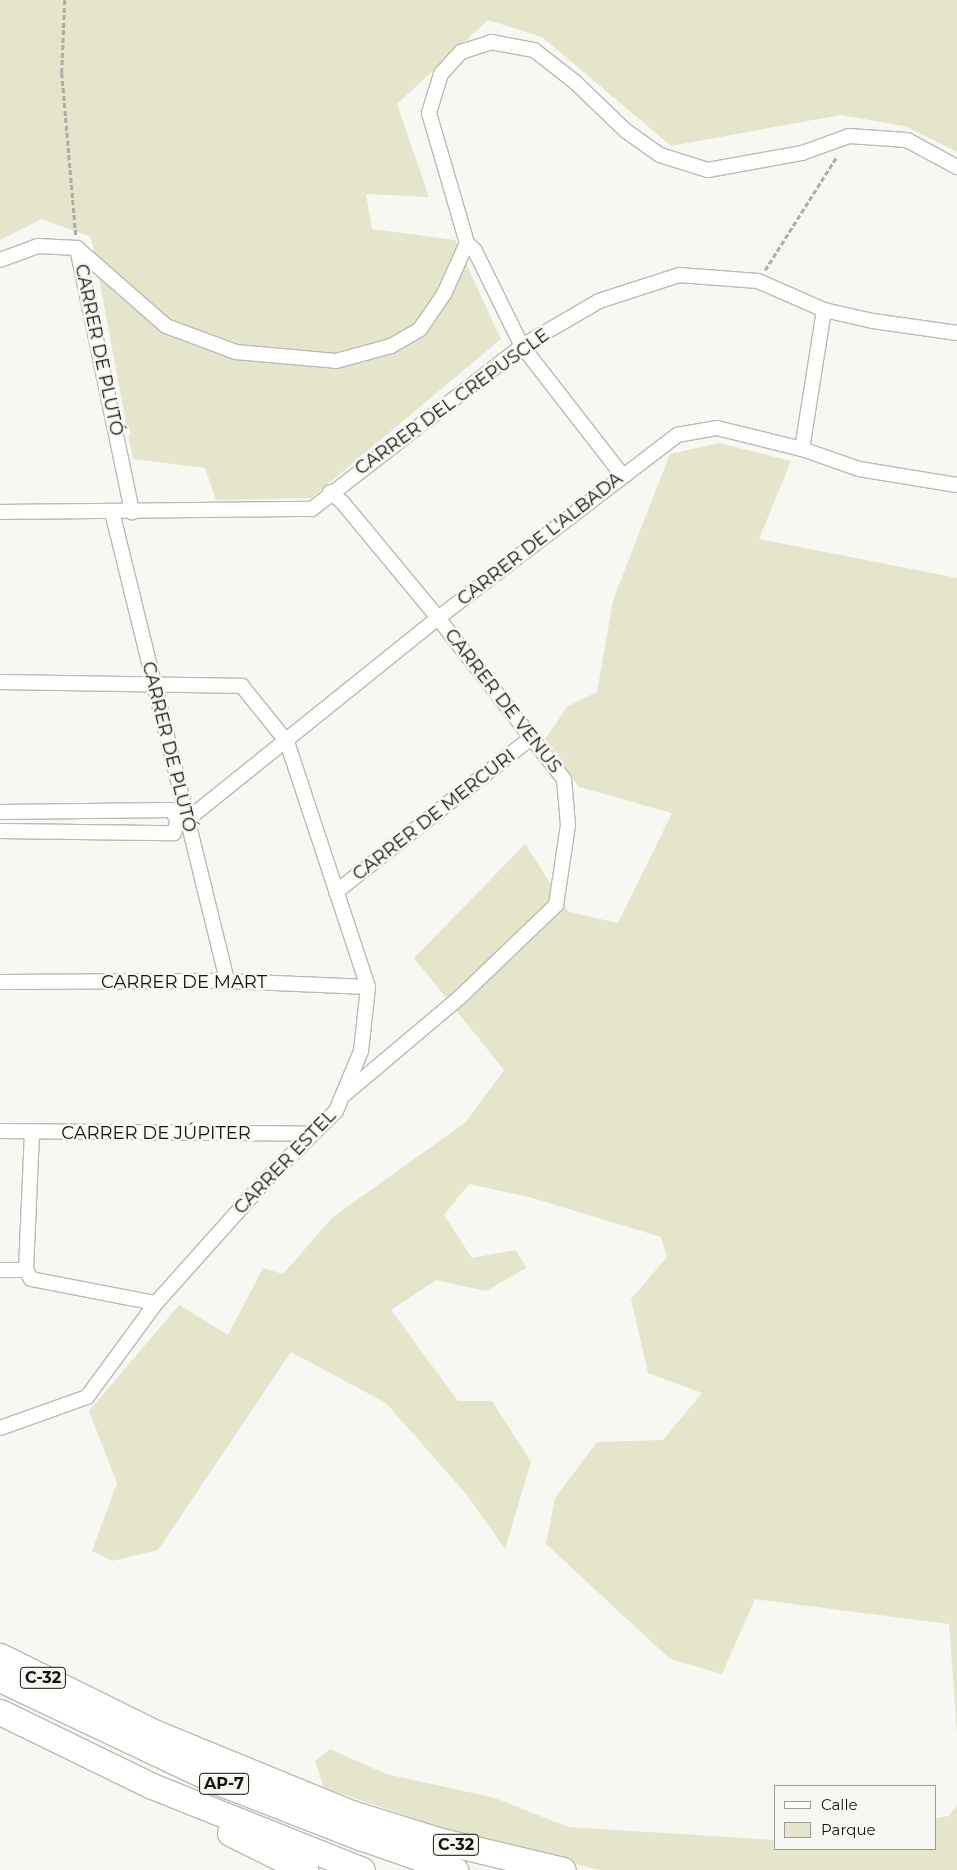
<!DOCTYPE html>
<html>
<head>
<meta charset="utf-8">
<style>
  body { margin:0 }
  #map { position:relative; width:957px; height:1870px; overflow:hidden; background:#f8f8f2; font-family:Montserrat,sans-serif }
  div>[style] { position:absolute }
  .green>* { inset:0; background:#e5e5cb }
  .path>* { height:2.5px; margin-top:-1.25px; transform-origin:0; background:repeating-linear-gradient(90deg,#adada8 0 5px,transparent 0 7.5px) }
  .roads { filter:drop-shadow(1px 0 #bbbbb5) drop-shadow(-1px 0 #bbbbb5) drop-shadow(0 1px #bbbbb5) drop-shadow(0 -1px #bbbbb5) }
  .minor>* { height:14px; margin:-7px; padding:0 7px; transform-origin:7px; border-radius:7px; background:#fff }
  .motorway>* { height:25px; margin:-12.5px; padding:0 12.5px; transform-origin:12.5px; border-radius:12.5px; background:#fff }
  span { translate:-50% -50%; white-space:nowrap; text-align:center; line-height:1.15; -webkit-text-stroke:5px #f8f8f2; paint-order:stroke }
  .shield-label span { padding:1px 4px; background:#f8f8f2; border:1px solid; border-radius:4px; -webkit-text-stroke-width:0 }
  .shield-label { font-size:16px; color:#131311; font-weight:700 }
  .street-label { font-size:18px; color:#131311 }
  .legend { position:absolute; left:774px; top:1785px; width:162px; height:65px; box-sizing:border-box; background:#f8f8f2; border:1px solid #9c9c98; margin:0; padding:6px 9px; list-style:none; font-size:15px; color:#131311 }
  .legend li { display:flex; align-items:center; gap:10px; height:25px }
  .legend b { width:25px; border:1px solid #9c9c98 }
</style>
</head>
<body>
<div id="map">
  <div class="green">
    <div style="clip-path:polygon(0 0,957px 0,957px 152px,905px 126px,840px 115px,671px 146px,542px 37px,488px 20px,397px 104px,429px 197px,366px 194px,372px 229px,455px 240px,501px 339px,311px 498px,216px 500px,205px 468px,133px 459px,91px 237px,42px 219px,0 240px)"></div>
    <div style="clip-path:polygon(719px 443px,791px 461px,759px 539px,957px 578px,957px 1733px,949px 1624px,755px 1599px,722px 1674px,670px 1659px,546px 1544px,555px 1498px,597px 1442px,663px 1440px,702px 1393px,648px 1373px,631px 1299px,667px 1257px,661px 1237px,529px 1197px,469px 1184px,444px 1215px,472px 1258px,516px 1250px,526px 1268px,486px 1291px,436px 1280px,391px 1310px,458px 1401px,492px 1401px,531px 1462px,505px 1549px,467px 1495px,386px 1403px,291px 1352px,158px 1550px,112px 1561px,92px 1551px,117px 1483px,89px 1411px,179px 1305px,228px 1335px,263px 1268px,283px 1274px,333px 1217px,466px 1122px,504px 1070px,414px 958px,525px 844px,569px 912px,618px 923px,672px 813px,579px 787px,545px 739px,568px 706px,597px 692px,613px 600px,670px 454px)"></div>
    <div style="clip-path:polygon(330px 1749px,386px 1774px,495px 1798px,568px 1827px,776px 1840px,776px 1849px,936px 1849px,936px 1818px,949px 1816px,957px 1805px,957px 1870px,600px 1870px,493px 1845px,324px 1788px,315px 1761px)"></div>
  </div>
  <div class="path">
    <div style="left:65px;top:0;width:73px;rotate:92.4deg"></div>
    <div style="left:62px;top:73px;width:163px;rotate:85.1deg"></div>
    <div style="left:765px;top:270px;width:135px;rotate:-57.7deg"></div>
  </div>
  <div class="roads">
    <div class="minor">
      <div style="left:467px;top:243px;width:11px;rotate:45deg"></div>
      <div style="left:475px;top:251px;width:106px;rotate:63.7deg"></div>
      <div style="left:522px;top:346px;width:163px;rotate:52.2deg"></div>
      <div style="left:77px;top:248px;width:270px;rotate:78.2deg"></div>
      <div style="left:0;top:260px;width:40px;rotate:-20.2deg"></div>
      <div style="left:38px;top:246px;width:39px;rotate:3deg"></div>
      <div style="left:77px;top:248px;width:118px;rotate:41.2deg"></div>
      <div style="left:166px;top:326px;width:75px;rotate:20.4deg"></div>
      <div style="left:236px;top:352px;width:100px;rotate:5.1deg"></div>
      <div style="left:336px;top:361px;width:57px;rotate:-15.3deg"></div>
      <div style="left:391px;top:346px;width:34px;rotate:-30deg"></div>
      <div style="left:420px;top:329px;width:42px;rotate:-55.6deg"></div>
      <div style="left:444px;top:294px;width:56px;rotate:-65.7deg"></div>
      <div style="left:467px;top:243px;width:135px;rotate:-106.3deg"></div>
      <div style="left:429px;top:113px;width:41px;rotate:-72.9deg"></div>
      <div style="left:441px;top:74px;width:30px;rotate:-48deg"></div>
      <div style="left:461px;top:52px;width:32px;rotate:-18deg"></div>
      <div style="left:491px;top:42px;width:44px;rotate:10.5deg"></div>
      <div style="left:534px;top:50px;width:52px;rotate:38deg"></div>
      <div style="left:575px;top:82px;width:71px;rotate:43.9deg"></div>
      <div style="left:626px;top:131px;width:42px;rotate:35.2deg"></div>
      <div style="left:660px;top:155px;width:50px;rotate:17.4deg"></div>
      <div style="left:708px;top:170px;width:96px;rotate:-10.3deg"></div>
      <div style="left:802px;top:153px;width:50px;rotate:-19.9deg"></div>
      <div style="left:849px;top:136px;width:58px;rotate:3.9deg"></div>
      <div style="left:907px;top:140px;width:57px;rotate:28.4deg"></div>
      <div style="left:802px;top:449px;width:141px;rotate:-81deg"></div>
      <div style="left:330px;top:492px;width:17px;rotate:40deg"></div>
      <div style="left:343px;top:503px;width:149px;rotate:50.4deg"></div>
      <div style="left:438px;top:618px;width:204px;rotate:52deg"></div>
      <div style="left:564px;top:779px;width:46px;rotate:85deg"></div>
      <div style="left:568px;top:825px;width:81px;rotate:98.5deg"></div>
      <div style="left:556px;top:905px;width:134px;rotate:136.2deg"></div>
      <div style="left:459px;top:998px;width:148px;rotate:139.9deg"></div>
      <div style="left:0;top:512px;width:312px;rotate:-0.6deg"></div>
      <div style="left:312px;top:509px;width:266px;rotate:-37.8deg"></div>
      <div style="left:522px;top:346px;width:89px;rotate:-30.3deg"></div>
      <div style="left:599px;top:301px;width:84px;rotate:-18deg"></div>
      <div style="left:679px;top:275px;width:79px;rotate:4.3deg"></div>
      <div style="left:758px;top:281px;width:72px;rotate:23.7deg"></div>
      <div style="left:824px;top:310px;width:50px;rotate:12.7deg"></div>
      <div style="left:873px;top:321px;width:85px;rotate:8.1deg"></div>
      <div style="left:112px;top:512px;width:483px;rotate:76.2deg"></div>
      <div style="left:0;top:682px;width:242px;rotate:0.9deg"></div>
      <div style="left:242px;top:686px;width:72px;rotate:51.2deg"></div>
      <div style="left:287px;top:742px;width:258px;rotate:71.7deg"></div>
      <div style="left:368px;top:987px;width:64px;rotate:96.2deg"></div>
      <div style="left:361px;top:1051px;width:65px;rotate:112.6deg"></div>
      <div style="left:336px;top:1111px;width:98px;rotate:135.4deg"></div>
      <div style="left:266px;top:1180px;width:165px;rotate:131.8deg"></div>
      <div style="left:156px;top:1303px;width:117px;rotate:126.3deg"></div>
      <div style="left:87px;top:1397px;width:92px;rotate:160.4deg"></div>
      <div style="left:0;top:812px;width:171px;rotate:-0.7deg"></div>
      <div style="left:171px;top:810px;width:12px;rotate:55deg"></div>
      <div style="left:178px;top:820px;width:10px;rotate:-6deg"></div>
      <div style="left:188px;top:819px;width:321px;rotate:-38.8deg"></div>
      <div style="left:438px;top:618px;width:301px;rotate:-37.4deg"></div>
      <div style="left:677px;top:435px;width:41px;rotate:-9.9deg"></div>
      <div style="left:717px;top:428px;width:88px;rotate:13.9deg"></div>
      <div style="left:802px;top:449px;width:60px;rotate:19.3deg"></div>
      <div style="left:859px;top:469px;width:99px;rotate:9.3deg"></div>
      <div style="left:0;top:831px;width:174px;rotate:0.7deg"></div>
      <div style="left:174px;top:833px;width:14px;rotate:-73deg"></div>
      <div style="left:336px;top:892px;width:250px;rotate:-38.3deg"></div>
      <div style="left:0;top:982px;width:227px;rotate:-0.3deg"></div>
      <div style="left:227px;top:981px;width:141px;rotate:2.4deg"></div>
      <div style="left:0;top:1131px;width:313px;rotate:0.5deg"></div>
      <div style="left:0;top:1270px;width:26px"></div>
      <div style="left:26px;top:1270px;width:10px;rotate:61deg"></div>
      <div style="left:31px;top:1279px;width:127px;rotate:10.9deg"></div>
      <div style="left:26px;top:1270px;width:138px;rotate:-87.5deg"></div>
    </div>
    <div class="motorway">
      <div style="left:0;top:1656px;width:174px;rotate:26.3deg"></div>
      <div style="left:156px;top:1733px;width:211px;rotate:22.3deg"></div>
      <div style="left:351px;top:1813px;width:94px;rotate:17.3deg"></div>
      <div style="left:441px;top:1841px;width:125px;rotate:13.4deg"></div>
      <div style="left:0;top:1679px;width:239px;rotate:25.3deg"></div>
      <div style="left:216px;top:1781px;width:155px;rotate:21.3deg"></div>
      <div style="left:360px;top:1837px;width:101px;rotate:19.2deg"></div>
      <div style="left:0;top:1712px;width:169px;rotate:26deg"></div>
      <div style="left:152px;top:1786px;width:226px;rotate:21.8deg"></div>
      <div style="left:230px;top:1833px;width:84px;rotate:26.3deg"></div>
    </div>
  </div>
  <div class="shield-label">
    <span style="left:43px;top:1678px">C-32</span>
    <span style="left:224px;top:1784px">AP-7</span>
    <span style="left:456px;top:1845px">C-32</span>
  </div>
  <div class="street-label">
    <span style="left:99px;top:350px;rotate:78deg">CARRER DE PLUTÓ</span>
    <span style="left:452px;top:402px;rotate:-36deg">CARRER DEL CREPUSCLE</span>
    <span style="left:540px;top:539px;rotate:-38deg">CARRER DE L'ALBADA</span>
    <span style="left:503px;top:701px;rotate:52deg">CARRER DE VENUS</span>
    <span style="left:169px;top:747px;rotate:76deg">CARRER DE PLUTÓ</span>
    <span style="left:434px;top:815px;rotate:-38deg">CARRER DE MERCURI</span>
    <span style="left:184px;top:982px">CARRER DE MART</span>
    <span style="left:156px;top:1133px">CARRER DE JÚPITER</span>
    <span style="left:285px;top:1162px;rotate:-46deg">CARRER ESTEL</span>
  </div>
  <ul class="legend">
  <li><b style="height:6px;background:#fff"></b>Calle</li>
  <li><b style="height:14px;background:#e5e5cb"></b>Parque</li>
  </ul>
</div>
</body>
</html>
